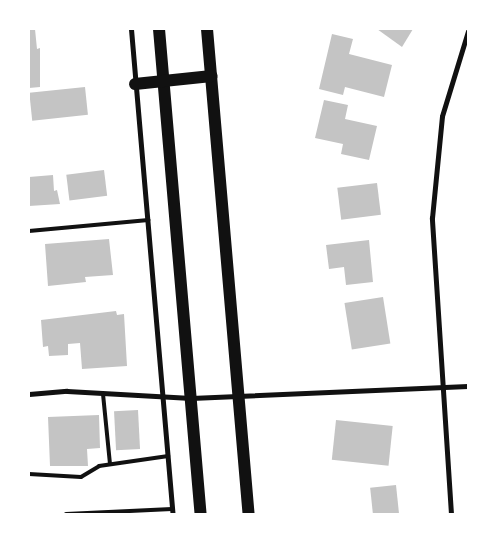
<!DOCTYPE html>
<html>
<head>
<meta charset="utf-8">
<style>
  body { margin:0 }
  #map { position:relative; width:497px; height:543px; overflow:hidden; background:#fff; font-family:Arial,sans-serif }
  div>[style] { position:absolute }
  .building>* { inset:0; background:#c4c4c4; transform-origin:0 0 }
  .service>* { height:4px; margin:-2px; padding:0 2px; transform-origin:2px; border-radius:2px; background:#111 }
  .minor>* { height:5px; margin:-2.5px; padding:0 2.5px; transform-origin:2.5px; border-radius:2.5px; background:#111 }
  .primary>* { height:12px; margin:-6px; padding:0 6px; transform-origin:6px; border-radius:6px; background:#111 }
  span { translate:-50% -50%; white-space:nowrap; text-align:center; line-height:1.15; -webkit-text-stroke:4.5px #fff; paint-order:stroke }
  .frame { position:absolute; inset:0; border:30px solid #fff; pointer-events:none }
</style>
</head>
<body>
<div id="map">
  <div class="building">
    <div style="clip-path:polygon(29px 29px,35px 29px,37px 49px,40px 48px,40px 87px,29px 88px)"></div>
    <div style="clip-path:polygon(377px 29px,413px 29px,402px 47px)"></div>
    <div style="clip-path:polygon(332px 34px,353px 39px,349px 54px,392px 65px,384px 97px,345px 87px,343px 95px,319px 89px)"></div>
    <div style="left:85px;top:87px;width:28px;height:56px;rotate:84deg"></div>
    <div style="clip-path:polygon(324px 100px,348px 105px,345px 119px,377px 126px,369px 160px,341px 154px,343px 144px,315px 138px)"></div>
    <div style="left:104px;top:170px;width:26px;height:38px;rotate:83deg"></div>
    <div style="clip-path:polygon(53px 175px,54px 191px,57px 190px,60px 204px,29px 206px,29px 177px)"></div>
    <div style="left:377px;top:183px;width:32px;height:40px;rotate:83deg"></div>
    <div style="clip-path:polygon(109px 239px,113px 275px,85px 277px,86px 282px,48px 286px,45px 244px)"></div>
    <div style="clip-path:polygon(369px 240px,373px 282px,346px 285px,344px 267px,329px 269px,326px 245px)"></div>
    <div style="left:383px;top:297px;width:47px;height:39px;rotate:81deg"></div>
    <div style="clip-path:polygon(116px 311px,117px 315px,124px 314px,127px 366px,82px 369px,80px 343px,68px 344px,68px 355px,49px 356px,48px 346px,43px 347px,41px 320px)"></div>
    <div style="left:138px;top:410px;width:39px;height:24px;rotate:87deg"></div>
    <div style="clip-path:polygon(99px 415px,100px 448px,87px 449px,88px 466px,50px 466px,48px 417px)"></div>
    <div style="left:336px;top:420px;width:57px;height:40px;rotate:6deg"></div>
    <div style="left:396px;top:485px;width:29px;height:26px;rotate:84deg"></div>
  </div>
  <div class="service">
    <div style="left:29px;top:231px;width:120px;rotate:-5.3deg"></div>
    <div style="left:103px;top:394px;width:70px;rotate:84.3deg"></div>
    <div style="left:29px;top:474px;width:52px;rotate:3.3deg"></div>
    <div style="left:81px;top:477px;width:21px;rotate:-31deg"></div>
    <div style="left:99px;top:466px;width:70px;rotate:-8.2deg"></div>
    <div style="left:66px;top:514px;width:106px;rotate:-2.7deg"></div>
  </div>
  <div class="minor">
    <div style="left:131px;top:29px;width:487px;rotate:85.1deg"></div>
    <div style="left:29px;top:394px;width:38px;rotate:-5deg"></div>
    <div style="left:67px;top:391px;width:124px;rotate:3.2deg"></div>
    <div style="left:191px;top:398px;width:277px;rotate:-2.5deg"></div>
    <div style="left:451px;top:514px;width:297px;rotate:-93.7deg"></div>
    <div style="left:432px;top:218px;width:102px;rotate:-84.4deg"></div>
    <div style="left:442px;top:116px;width:89px;rotate:-73deg"></div>
  </div>
  <div class="primary">
    <div style="left:159px;top:29px;width:487px;rotate:85.1deg"></div>
    <div style="left:207px;top:29px;width:487px;rotate:85.1deg"></div>
    <div style="left:135px;top:84px;width:77px;rotate:-5.9deg"></div>
  </div>
  <div class="frame"></div>
</div>
</body>
</html>
